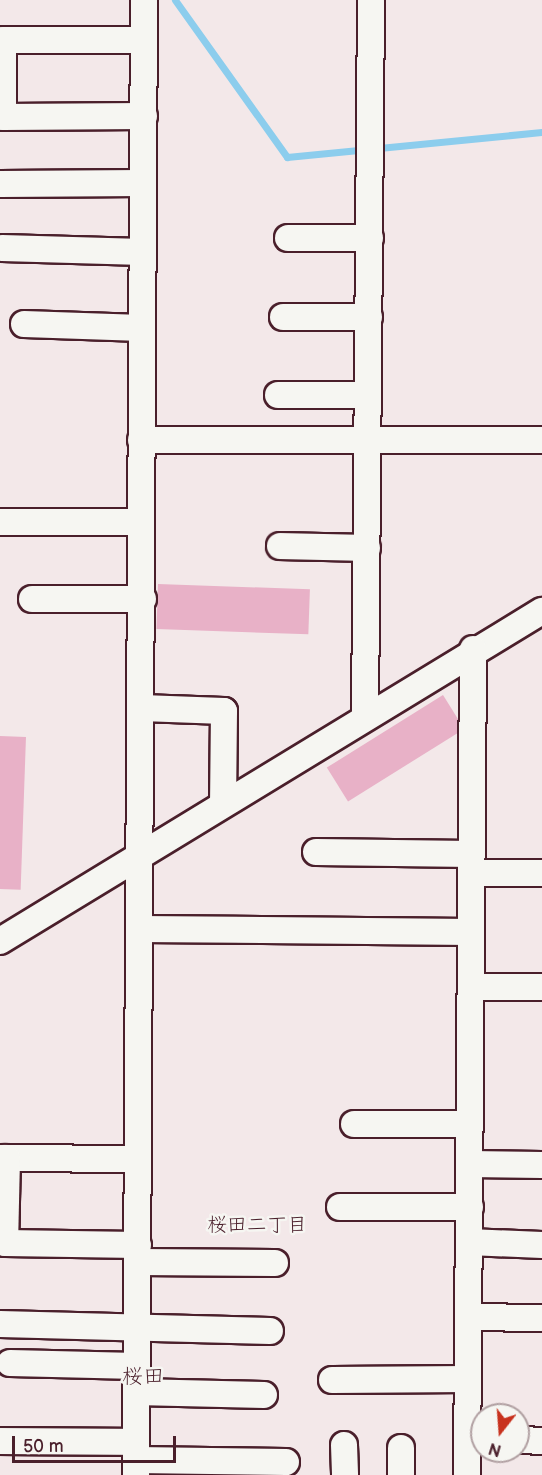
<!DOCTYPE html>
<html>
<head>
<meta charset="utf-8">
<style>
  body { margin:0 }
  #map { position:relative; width:542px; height:1475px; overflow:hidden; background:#f3e8e9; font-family:"Balsamiq Sans","Klee One",sans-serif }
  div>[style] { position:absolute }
  .stream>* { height:7px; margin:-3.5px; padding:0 3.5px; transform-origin:3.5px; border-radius:3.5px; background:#8ccded }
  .building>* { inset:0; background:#e8b1c7; transform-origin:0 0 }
  .roads { filter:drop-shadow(2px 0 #4a1f2b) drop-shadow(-2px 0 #4a1f2b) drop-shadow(0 2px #4a1f2b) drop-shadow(0 -2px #4a1f2b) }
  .minor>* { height:26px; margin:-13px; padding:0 13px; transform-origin:13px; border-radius:13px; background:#f6f6f2 }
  span { translate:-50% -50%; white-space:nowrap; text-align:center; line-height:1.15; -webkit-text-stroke:5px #f6f6f2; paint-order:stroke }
  .neighbourhood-label { font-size:20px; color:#4a1f2b }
  .quarter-label { font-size:21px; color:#4a1f2b }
  .north { position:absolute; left:470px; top:1403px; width:60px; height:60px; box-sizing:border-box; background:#f6f6f2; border:2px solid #b1a0a2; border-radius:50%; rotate:197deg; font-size:16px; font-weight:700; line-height:24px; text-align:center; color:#4a1f2b }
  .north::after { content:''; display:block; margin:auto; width:21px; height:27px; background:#c8321e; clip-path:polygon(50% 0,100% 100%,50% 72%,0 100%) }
  .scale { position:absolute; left:12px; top:1436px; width:164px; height:27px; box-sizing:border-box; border:3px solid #4a1f2b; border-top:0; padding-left:8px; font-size:18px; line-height:21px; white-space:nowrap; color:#4a1f2b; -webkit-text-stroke:4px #f6f6f2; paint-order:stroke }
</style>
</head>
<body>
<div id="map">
  <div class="stream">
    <div style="left:175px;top:0;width:193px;rotate:54.5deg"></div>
    <div style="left:287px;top:157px;width:256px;rotate:-5.6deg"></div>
  </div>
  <div class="building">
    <div style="left:158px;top:584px;width:152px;height:45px;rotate:2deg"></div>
    <div style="left:443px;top:695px;width:40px;height:137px;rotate:58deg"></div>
    <div style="left:0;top:736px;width:26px;height:153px;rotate:2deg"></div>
  </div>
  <div class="roads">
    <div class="minor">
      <div style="left:144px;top:116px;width:141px;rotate:179.6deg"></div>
      <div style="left:3px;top:117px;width:77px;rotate:-90deg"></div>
      <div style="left:3px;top:40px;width:141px"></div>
      <div style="left:0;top:184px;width:143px;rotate:-0.4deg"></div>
      <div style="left:288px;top:238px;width:82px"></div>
      <div style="left:2px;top:248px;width:141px;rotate:1.6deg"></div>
      <div style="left:283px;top:317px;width:86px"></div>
      <div style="left:24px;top:324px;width:118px;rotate:1.9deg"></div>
      <div style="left:278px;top:395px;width:90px"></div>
      <div style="left:141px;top:440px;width:401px"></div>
      <div style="left:0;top:522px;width:141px"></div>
      <div style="left:280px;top:546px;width:87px;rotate:1.3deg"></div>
      <div style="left:32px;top:599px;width:111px"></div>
      <div style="left:142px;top:708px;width:82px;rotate:2.1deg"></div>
      <div style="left:224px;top:711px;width:93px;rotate:90.6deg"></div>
      <div style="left:365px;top:716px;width:716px;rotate:-89.52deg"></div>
      <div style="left:316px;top:852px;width:156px;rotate:0.7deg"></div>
      <div style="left:472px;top:873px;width:70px"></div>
      <div style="left:140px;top:929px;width:331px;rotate:0.5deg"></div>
      <div style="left:0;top:941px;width:635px;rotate:-31.34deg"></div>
      <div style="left:471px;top:987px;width:71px"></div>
      <div style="left:354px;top:1124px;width:116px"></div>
      <div style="left:0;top:1158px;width:138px;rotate:0.4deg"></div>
      <div style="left:7px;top:1158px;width:85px;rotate:91.3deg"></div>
      <div style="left:5px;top:1243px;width:133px;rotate:0.9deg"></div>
      <div style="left:470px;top:1164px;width:72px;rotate:0.8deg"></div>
      <div style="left:340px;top:1207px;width:130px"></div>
      <div style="left:469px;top:1242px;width:73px;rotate:2.4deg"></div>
      <div style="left:138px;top:1262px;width:137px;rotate:0.4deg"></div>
      <div style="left:469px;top:1317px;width:73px;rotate:0.8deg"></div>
      <div style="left:0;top:1324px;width:270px;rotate:1.5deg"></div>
      <div style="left:10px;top:1363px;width:127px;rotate:1.4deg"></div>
      <div style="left:332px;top:1380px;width:136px;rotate:-0.4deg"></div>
      <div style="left:136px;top:1392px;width:128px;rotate:1.3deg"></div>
      <div style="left:518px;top:1440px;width:24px;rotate:2deg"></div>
      <div style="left:0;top:1441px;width:136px;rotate:0.4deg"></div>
      <div style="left:344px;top:1445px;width:30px;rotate:88deg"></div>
      <div style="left:401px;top:1448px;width:27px;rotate:90deg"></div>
      <div style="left:136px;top:1460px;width:150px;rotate:0.8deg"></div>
      <div style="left:136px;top:1475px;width:1475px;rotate:-89.69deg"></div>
      <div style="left:467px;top:1475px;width:826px;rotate:-89.58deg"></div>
    </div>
  </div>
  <div class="neighbourhood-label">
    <span style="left:257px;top:1225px">桜田二丁目</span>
  </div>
  <div class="quarter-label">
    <span style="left:143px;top:1377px">桜田</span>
  </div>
  <div class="north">N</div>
  <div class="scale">50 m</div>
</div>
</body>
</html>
